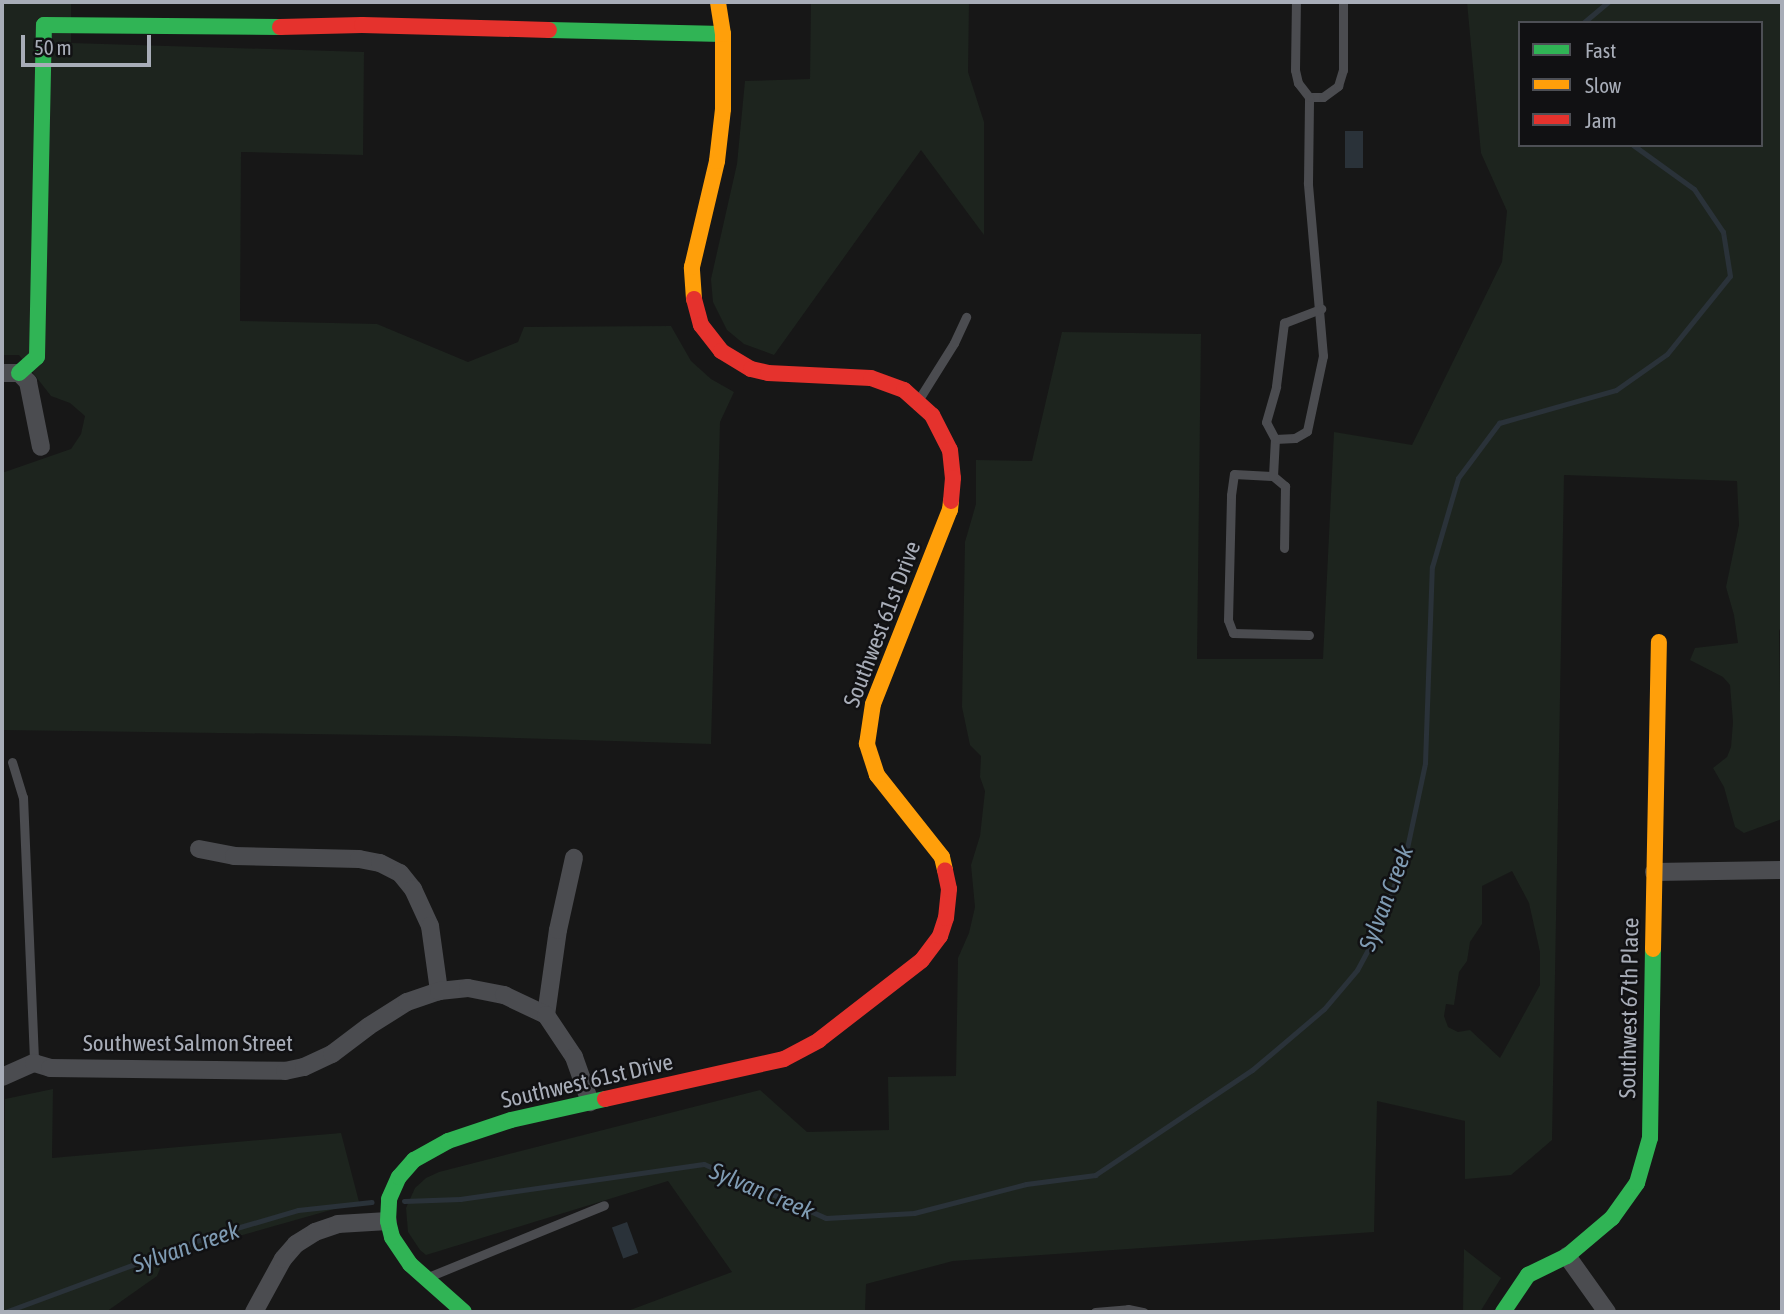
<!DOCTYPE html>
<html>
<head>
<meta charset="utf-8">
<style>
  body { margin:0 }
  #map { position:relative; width:1784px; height:1314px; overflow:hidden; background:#171717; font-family:"Asap Condensed",sans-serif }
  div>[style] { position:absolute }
  .green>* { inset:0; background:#1d241e }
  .water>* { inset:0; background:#2a3239; transform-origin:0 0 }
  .stream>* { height:5px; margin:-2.5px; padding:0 2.5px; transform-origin:2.5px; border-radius:2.5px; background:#2a3239 }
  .lane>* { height:9px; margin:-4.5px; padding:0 4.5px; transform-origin:4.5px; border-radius:4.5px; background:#4b4c50 }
  .street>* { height:18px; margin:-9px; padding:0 9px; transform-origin:9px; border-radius:9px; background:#4b4c50 }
  .fast>* { height:16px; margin:-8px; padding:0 8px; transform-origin:8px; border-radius:8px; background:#30b455 }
  .slow>* { height:16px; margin:-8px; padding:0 8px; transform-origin:8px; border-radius:8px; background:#ff9f0a }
  .jam>* { height:16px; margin:-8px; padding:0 8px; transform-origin:8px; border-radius:8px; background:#e5322d }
  span { translate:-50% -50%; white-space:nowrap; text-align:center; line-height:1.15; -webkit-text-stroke:5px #111113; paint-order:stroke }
  .street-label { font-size:23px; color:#a8adb8 }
  .water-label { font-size:24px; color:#7f9bb3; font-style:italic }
  .frame { position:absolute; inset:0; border:4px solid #a8adb8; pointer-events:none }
  .legend { position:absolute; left:1518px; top:21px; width:245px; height:126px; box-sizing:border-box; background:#111113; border:2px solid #4d4f55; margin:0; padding:9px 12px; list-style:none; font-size:21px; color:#a8adb8 }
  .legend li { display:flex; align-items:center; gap:14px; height:35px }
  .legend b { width:35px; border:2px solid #4d4f55 }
  .scale { position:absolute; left:21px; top:35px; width:130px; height:32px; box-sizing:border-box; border:4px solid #a8adb8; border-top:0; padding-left:9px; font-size:21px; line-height:24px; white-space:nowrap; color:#a8adb8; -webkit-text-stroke:5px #111113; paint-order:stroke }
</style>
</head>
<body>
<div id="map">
  <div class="green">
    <div style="clip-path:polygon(2px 2px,71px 2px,71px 43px,364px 52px,363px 155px,241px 152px,240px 321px,377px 324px,468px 362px,518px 342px,524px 327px,671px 326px,691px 361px,711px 379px,734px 392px,720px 422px,711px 744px,452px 736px,2px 730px,2px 473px,71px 449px,81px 434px,85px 416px,70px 403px,51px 396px,19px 355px,2px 355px)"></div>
    <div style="clip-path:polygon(811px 2px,969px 2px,968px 72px,984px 122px,984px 235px,921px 150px,774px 355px,744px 344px,727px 330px,713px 302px,711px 279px,737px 164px,745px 81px,810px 79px)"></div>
    <div style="clip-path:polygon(evenodd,1467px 2px,1782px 2px,1782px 624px,1779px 631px,1782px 819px,1744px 833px,1735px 827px,1724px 787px,1713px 768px,1727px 757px,1731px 747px,1733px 722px,1730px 685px,1723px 677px,1690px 660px,1695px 648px,1738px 643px,1734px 615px,1726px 587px,1739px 525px,1737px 481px,1564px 475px,1552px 1140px,1511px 1175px,1465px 1179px,1465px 1121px,1377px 1101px,1374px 1232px,953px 1261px,866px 1284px,865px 1312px,625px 1312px,732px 1272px,668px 1181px,426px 1255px,420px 1250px,408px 1232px,406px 1208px,415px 1188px,426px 1178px,439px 1172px,760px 1090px,807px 1132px,889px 1130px,888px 1077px,956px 1076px,958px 958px,969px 933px,975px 907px,971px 865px,980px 836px,985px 791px,980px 777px,981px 756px,970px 745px,962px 707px,965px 542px,976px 504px,976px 460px,1032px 461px,1062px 332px,1201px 334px,1197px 659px,1323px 659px,1334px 432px,1412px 445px,1502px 262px,1507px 211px,1481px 153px,1467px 2px,1520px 23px,1761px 23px,1761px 145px,1520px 145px,1520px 23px,1467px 2px,1512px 871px,1529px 903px,1540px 952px,1540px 985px,1500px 1058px,1470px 1030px,1458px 1032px,1448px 1027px,1444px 1016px,1446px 1004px,1454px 1005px,1459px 972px,1467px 961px,1470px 942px,1482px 924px,1482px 886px,1512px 871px)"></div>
    <div style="clip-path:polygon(53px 1089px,52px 1158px,341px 1133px,359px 1202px,165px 1257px,157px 1276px,106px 1312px,2px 1312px,5px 1099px)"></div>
    <div style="clip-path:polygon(1464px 1249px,1501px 1278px,1480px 1312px,1463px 1312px)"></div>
  </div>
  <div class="water">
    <div style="left:1345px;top:131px;width:18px;height:37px"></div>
    <div style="left:627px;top:1222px;width:33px;height:16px;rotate:70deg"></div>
  </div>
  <div class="stream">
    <div style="left:1583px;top:23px;width:33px;rotate:-40deg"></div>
    <div style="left:404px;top:1201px;width:56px;rotate:-2deg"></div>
    <div style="left:460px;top:1199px;width:246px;rotate:-8.2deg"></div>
    <div style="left:704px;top:1164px;width:133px;rotate:23.9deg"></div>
    <div style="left:826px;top:1218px;width:88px;rotate:-3.3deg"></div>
    <div style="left:914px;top:1213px;width:116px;rotate:-14.5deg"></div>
    <div style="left:1026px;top:1184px;width:70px;rotate:-7.4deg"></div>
    <div style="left:1095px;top:1175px;width:189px;rotate:-33.8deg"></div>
    <div style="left:1252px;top:1070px;width:94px;rotate:-40.3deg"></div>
    <div style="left:1324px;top:1009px;width:51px;rotate:-49.8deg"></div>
    <div style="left:1357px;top:970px;width:44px;rotate:-61.7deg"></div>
    <div style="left:1378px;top:931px;width:88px;rotate:-70.7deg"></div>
    <div style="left:1407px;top:848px;width:87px;rotate:-78deg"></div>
    <div style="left:1425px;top:763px;width:196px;rotate:-88deg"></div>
    <div style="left:1432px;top:567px;width:93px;rotate:-73.7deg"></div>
    <div style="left:1458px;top:478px;width:69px;rotate:-53.3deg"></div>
    <div style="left:1499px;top:423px;width:122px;rotate:-15.8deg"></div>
    <div style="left:1616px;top:390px;width:62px;rotate:-35.2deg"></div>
    <div style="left:1667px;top:354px;width:100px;rotate:-51.1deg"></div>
    <div style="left:1730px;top:276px;width:45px;rotate:-99deg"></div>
    <div style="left:1723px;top:232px;width:52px;rotate:-124deg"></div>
    <div style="left:1694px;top:189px;width:75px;rotate:-144.2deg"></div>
    <div style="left:5px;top:1312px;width:225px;rotate:-20.3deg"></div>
    <div style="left:216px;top:1234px;width:85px;rotate:-16.3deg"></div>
    <div style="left:298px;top:1210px;width:74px;rotate:-6.2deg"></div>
  </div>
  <div class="lane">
    <div style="left:1309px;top:97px;width:14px"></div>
    <div style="left:1323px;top:97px;width:19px;rotate:-36deg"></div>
    <div style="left:1338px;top:86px;width:17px;rotate:-73deg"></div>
    <div style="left:1343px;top:70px;width:68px;rotate:-90deg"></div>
    <div style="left:919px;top:399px;width:66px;rotate:-58deg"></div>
    <div style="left:954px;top:343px;width:29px;rotate:-65deg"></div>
    <div style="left:1275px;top:439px;width:20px;rotate:-3deg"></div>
    <div style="left:1295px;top:438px;width:14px;rotate:-30deg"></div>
    <div style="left:1307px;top:431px;width:77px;rotate:-78deg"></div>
    <div style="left:1323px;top:356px;width:174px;rotate:-95deg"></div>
    <div style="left:1308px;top:183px;width:86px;rotate:-89.3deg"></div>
    <div style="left:1309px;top:97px;width:18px;rotate:-128deg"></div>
    <div style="left:1298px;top:83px;width:13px;rotate:-103deg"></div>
    <div style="left:1295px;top:70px;width:68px;rotate:-89.2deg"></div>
    <div style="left:1273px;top:476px;width:16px;rotate:40deg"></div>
    <div style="left:1285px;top:486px;width:62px;rotate:90.9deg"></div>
    <div style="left:1309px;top:635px;width:76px;rotate:-178.5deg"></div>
    <div style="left:1233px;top:633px;width:14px;rotate:-111deg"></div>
    <div style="left:1228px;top:620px;width:125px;rotate:-88.6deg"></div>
    <div style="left:1231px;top:495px;width:21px;rotate:-82deg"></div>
    <div style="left:1234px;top:474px;width:39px;rotate:3deg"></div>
    <div style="left:1273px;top:476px;width:37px;rotate:-87deg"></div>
    <div style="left:1275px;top:439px;width:19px;rotate:-118deg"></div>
    <div style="left:1266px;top:422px;width:37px;rotate:-74deg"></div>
    <div style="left:1276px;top:386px;width:64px;rotate:-82.8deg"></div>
    <div style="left:1284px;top:323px;width:40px;rotate:-21deg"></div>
    <div style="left:12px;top:762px;width:37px;rotate:73deg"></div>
    <div style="left:23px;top:797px;width:266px;rotate:87.6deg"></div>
    <div style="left:428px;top:1277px;width:190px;rotate:-22.2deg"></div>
    <div style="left:1095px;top:1312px;width:33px;rotate:-5deg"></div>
    <div style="left:1128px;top:1309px;width:16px;rotate:11deg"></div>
  </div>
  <div class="street">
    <div style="left:2px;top:373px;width:17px"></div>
    <div style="left:19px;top:373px;width:13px;rotate:45deg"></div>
    <div style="left:28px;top:382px;width:66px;rotate:78.7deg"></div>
    <div style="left:199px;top:849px;width:36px;rotate:11deg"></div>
    <div style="left:234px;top:856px;width:125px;rotate:1.4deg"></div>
    <div style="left:359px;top:859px;width:21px;rotate:11deg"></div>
    <div style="left:380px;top:863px;width:22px;rotate:27deg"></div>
    <div style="left:400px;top:873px;width:21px;rotate:51deg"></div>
    <div style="left:413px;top:889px;width:41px;rotate:65.3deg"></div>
    <div style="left:430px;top:926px;width:66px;rotate:82.1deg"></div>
    <div style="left:1654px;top:872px;width:128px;rotate:-0.9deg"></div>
    <div style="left:546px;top:1015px;width:86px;rotate:-82deg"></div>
    <div style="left:558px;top:930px;width:74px;rotate:-77.5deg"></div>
    <div style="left:2px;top:1077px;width:35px;rotate:-24deg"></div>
    <div style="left:34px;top:1063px;width:17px;rotate:17deg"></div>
    <div style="left:50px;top:1068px;width:235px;rotate:0.7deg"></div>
    <div style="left:285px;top:1071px;width:19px;rotate:-12deg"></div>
    <div style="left:304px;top:1067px;width:31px;rotate:-25deg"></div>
    <div style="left:332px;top:1054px;width:46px;rotate:-37.1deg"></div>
    <div style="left:369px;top:1026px;width:45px;rotate:-32.3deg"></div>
    <div style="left:407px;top:1002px;width:34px;rotate:-19deg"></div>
    <div style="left:439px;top:991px;width:29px;rotate:-6deg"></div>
    <div style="left:468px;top:988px;width:37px;rotate:11deg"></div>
    <div style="left:504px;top:995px;width:47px;rotate:25.5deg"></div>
    <div style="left:546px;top:1015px;width:50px;rotate:56.3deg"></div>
    <div style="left:574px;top:1057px;width:48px;rotate:70.4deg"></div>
    <div style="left:1567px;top:1256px;width:69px;rotate:54.5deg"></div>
    <div style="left:254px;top:1312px;width:60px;rotate:-61.3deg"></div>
    <div style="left:283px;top:1259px;width:20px;rotate:-49deg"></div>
    <div style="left:296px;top:1244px;width:22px;rotate:-32deg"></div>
    <div style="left:315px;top:1232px;width:24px;rotate:-19deg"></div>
    <div style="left:338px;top:1224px;width:50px;rotate:-3.4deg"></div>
  </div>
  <div class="fast">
    <div style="left:549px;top:30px;width:174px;rotate:1.3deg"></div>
    <div style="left:19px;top:373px;width:24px;rotate:-42deg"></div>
    <div style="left:37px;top:357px;width:332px;rotate:-88.8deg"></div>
    <div style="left:44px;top:25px;width:236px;rotate:0.5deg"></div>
    <div style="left:464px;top:1312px;width:72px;rotate:-138.4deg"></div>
    <div style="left:410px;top:1264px;width:32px;rotate:-124deg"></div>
    <div style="left:392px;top:1237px;width:16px;rotate:-104deg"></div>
    <div style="left:388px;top:1221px;width:22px;rotate:-87deg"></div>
    <div style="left:389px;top:1199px;width:24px;rotate:-66deg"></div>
    <div style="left:399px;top:1177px;width:23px;rotate:-49deg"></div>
    <div style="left:414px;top:1160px;width:39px;rotate:-29deg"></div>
    <div style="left:448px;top:1141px;width:66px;rotate:-18.4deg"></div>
    <div style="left:511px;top:1120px;width:96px;rotate:-12.6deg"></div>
    <div style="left:1503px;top:1312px;width:45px;rotate:-56deg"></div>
    <div style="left:1528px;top:1275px;width:43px;rotate:-26deg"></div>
    <div style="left:1567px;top:1256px;width:59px;rotate:-40.2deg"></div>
    <div style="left:1612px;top:1218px;width:43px;rotate:-54.5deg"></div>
    <div style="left:1637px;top:1183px;width:47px;rotate:-73.9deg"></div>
    <div style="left:1650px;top:1138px;width:189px;rotate:-89.1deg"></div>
  </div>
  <div class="slow">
    <div style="left:694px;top:299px;width:32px;rotate:-94deg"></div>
    <div style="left:692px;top:267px;width:109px;rotate:-76.7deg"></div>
    <div style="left:717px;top:161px;width:52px;rotate:-83.4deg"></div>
    <div style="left:723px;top:109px;width:75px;rotate:-90deg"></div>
    <div style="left:723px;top:34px;width:32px;rotate:-99deg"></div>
    <div style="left:945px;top:870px;width:13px;rotate:-103deg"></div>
    <div style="left:942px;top:857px;width:105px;rotate:-128.4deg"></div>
    <div style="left:877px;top:775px;width:33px;rotate:-108deg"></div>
    <div style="left:867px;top:744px;width:40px;rotate:-81.5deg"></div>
    <div style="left:873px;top:704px;width:209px;rotate:-68.4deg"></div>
    <div style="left:950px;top:510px;width:9px;rotate:-84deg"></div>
    <div style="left:1653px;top:949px;width:307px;rotate:-88.9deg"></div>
  </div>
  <div class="jam">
    <div style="left:280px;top:27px;width:82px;rotate:-1.4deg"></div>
    <div style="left:362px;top:25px;width:187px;rotate:1.5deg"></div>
    <div style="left:694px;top:299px;width:27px;rotate:75deg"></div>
    <div style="left:701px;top:325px;width:33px;rotate:52deg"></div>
    <div style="left:721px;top:351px;width:35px;rotate:31deg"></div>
    <div style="left:751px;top:369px;width:17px;rotate:13deg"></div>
    <div style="left:768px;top:373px;width:103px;rotate:2.8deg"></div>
    <div style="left:871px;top:378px;width:35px;rotate:20deg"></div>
    <div style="left:904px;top:390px;width:38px;rotate:42deg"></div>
    <div style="left:932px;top:415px;width:39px;rotate:63deg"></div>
    <div style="left:950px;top:450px;width:28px;rotate:84deg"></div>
    <div style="left:953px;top:478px;width:23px;rotate:95deg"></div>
    <div style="left:605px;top:1099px;width:183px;rotate:-12.6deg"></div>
    <div style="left:784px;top:1059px;width:40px;rotate:-28deg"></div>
    <div style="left:819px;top:1040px;width:130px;rotate:-37.8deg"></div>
    <div style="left:922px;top:960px;width:30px;rotate:-53deg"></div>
    <div style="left:940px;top:936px;width:19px;rotate:-72deg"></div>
    <div style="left:946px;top:918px;width:29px;rotate:-84deg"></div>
    <div style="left:949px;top:889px;width:19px;rotate:-102deg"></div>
  </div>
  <div class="street-label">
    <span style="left:882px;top:624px;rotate:-69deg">Southwest 61st Drive</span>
    <span style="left:1629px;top:1008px;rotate:-89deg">Southwest 67th Place</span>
    <span style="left:188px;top:1043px">Southwest Salmon Street</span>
    <span style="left:587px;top:1081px;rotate:-13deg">Southwest 61st Drive</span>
  </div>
  <div class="water-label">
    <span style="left:1386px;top:898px;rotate:-69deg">Sylvan Creek</span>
    <span style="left:762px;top:1191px;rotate:23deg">Sylvan Creek</span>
    <span style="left:186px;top:1247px;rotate:-19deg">Sylvan Creek</span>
  </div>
  <div class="frame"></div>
  <ul class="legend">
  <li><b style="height:9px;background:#30b455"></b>Fast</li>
  <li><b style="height:9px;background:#ff9f0a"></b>Slow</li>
  <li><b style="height:9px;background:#e5322d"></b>Jam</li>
  </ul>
  <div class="scale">50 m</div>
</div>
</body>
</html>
